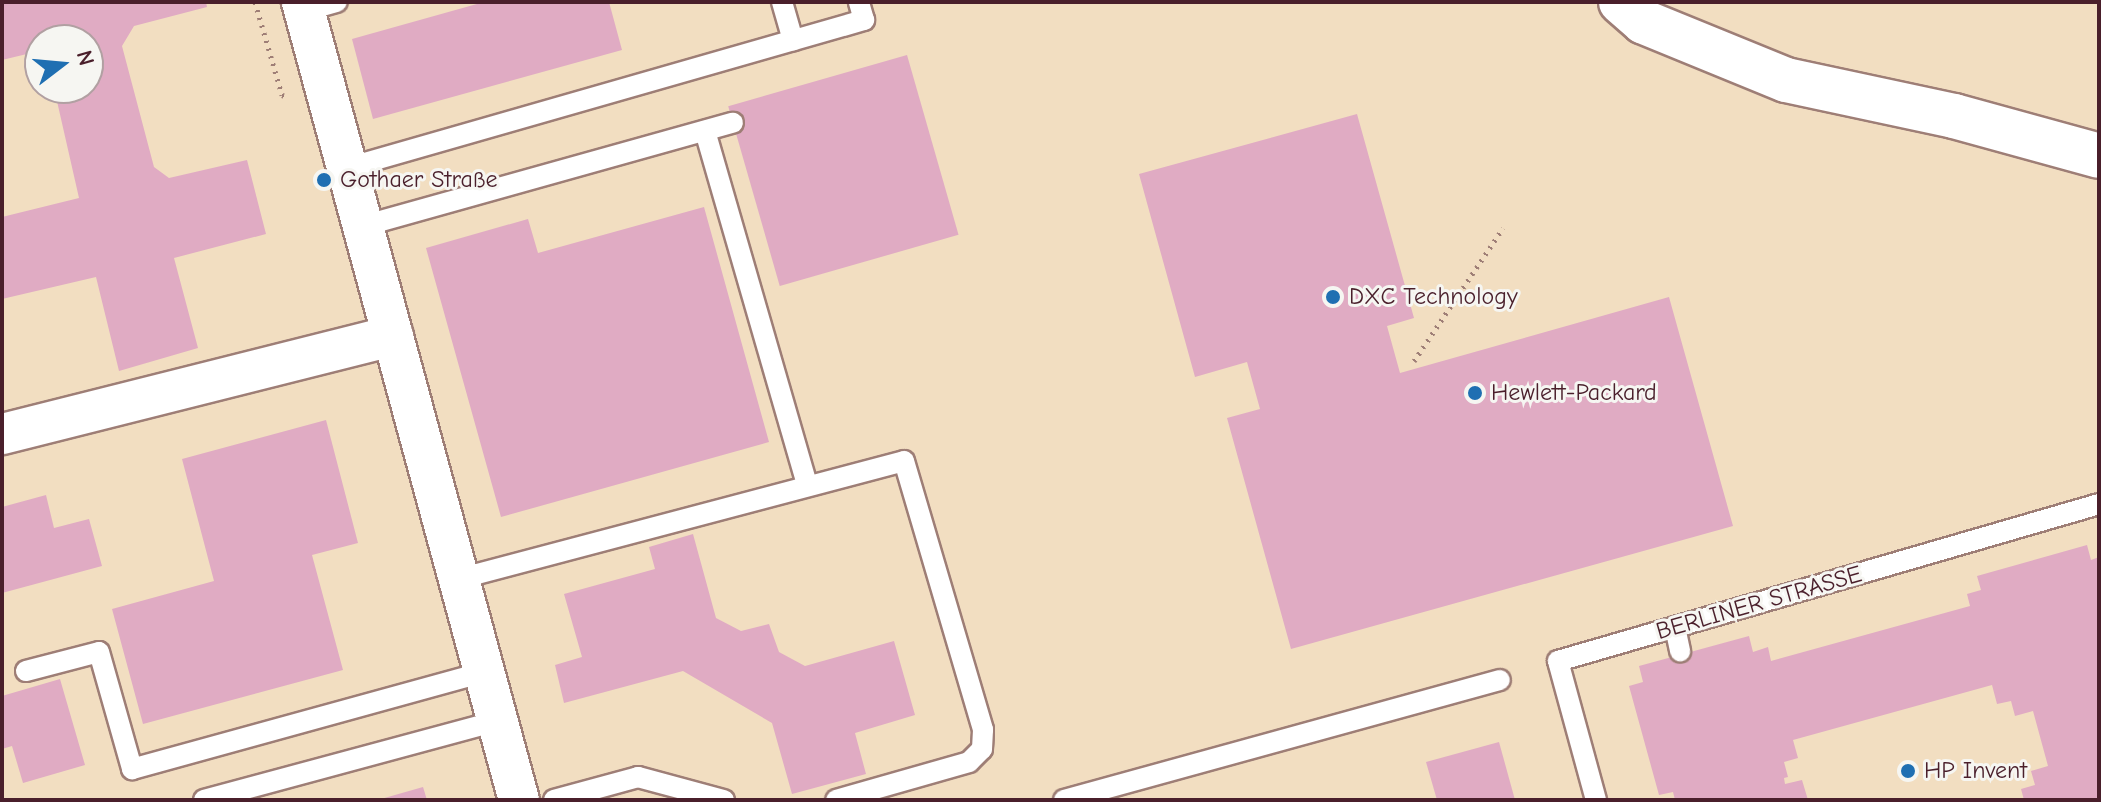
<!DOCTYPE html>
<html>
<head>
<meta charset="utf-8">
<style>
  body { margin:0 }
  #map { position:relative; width:2101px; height:802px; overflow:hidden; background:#f2dec1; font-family:"Comic Neue",sans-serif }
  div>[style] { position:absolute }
  .building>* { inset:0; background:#e0abc3; transform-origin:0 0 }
  .path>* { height:5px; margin-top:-2.5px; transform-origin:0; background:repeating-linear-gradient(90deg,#9e7e76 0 2px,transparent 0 8px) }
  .roads { filter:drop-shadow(2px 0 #9e7e76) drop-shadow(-2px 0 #9e7e76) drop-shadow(0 2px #9e7e76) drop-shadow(0 -2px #9e7e76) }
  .lane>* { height:20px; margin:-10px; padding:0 10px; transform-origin:10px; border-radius:10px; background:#fff }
  .street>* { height:40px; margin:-20px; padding:0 20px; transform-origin:20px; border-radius:20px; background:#fff }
  .secondary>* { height:44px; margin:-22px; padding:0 22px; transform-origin:22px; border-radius:22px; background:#fff }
  .dots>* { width:22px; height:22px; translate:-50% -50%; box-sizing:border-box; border:4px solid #f6f6f2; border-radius:50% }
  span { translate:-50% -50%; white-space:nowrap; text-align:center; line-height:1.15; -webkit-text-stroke:6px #f6f6f2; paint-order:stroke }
  .poi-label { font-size:24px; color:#4a1f2b }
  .left { translate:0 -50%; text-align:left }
  .street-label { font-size:24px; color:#4a1f2b }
  .frame { position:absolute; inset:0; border:4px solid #4a1f2b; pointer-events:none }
  .north { position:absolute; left:24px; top:24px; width:80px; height:80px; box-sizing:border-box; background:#f6f6f2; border:2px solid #b1a0a2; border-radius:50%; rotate:74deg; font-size:22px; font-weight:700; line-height:32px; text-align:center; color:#4a1f2b }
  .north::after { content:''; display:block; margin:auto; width:28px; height:36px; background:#1f6fb2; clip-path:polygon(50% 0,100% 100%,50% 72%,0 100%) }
</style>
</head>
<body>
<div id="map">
  <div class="building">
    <div style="clip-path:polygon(2px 2px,206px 2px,207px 7px,134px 26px,122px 46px,154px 167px,169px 178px,247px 160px,266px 234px,174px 258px,198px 348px,119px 371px,96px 277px,2px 299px,2px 217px,79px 198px,54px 88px,88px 88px,88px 40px,40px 40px,40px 58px,31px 53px,2px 60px)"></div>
    <div style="clip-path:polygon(484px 2px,609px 2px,622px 50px,373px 119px,352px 39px)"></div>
    <div style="left:907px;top:55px;width:187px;height:186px;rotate:74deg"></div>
    <div style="clip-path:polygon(1357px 114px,1414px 318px,1387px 326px,1400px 373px,1669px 297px,1733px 526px,1291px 649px,1227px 418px,1260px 409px,1247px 362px,1195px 377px,1139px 174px)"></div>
    <div style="clip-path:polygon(704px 207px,769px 442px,501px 517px,426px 248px,528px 219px,538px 253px)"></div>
    <div style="clip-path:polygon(326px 420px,358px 543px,312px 555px,343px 670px,143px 724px,112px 609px,214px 581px,182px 459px)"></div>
    <div style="clip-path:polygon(46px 495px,54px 528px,89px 519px,102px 566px,2px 593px,2px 507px)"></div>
    <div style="clip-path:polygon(693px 534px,716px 618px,741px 631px,769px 624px,779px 652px,805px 666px,894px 641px,915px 715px,855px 733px,866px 774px,792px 794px,772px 723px,683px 671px,564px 703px,555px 665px,582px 657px,564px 594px,655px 569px,649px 547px)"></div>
    <div style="clip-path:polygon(2087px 545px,2091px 560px,2099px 557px,2099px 800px,2024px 800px,2021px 789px,2035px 785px,2031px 771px,2048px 766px,2033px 711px,2015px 716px,2011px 701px,1997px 704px,1992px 685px,1793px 740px,1798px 758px,1784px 762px,1788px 777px,1784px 778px,1785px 784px,1802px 780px,1808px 800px,1675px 800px,1673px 792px,1659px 795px,1629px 686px,1643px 682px,1639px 666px,1749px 636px,1753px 652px,1768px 647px,1771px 661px,1970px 606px,1967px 594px,1981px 590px,1977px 576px)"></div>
    <div style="clip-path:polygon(60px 679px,85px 765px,23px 783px,12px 746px,2px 749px,2px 696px)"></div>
    <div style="clip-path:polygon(1499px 742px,1515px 800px,1437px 800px,1426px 762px)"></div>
    <div style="clip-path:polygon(423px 787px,427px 800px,381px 800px,381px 799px)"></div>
  </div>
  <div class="path">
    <div style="left:255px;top:2px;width:97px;rotate:73.8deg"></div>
    <div style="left:282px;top:95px;width:6px;rotate:18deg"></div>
    <div style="left:1414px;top:361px;width:160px;rotate:-56.2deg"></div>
  </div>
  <div class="roads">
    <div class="lane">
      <div style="left:782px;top:2px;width:40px;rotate:74deg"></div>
      <div style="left:305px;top:11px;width:33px;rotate:-16deg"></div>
      <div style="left:705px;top:131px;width:368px;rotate:73.9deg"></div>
      <div style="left:347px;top:168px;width:538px;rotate:-15.97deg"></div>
      <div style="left:864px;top:20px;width:19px;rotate:-106deg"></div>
      <div style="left:363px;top:226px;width:384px;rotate:-15.6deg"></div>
      <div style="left:458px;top:579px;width:461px;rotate:-14.8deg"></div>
      <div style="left:904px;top:461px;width:280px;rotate:73.6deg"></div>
      <div style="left:983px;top:730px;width:19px;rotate:93deg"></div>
      <div style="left:982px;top:749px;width:18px;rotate:135deg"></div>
      <div style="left:969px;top:762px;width:138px;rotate:164.1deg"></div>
      <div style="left:1675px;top:627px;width:25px;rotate:78deg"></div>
      <div style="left:26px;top:671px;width:75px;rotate:-14.6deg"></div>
      <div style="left:99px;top:652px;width:122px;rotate:74.2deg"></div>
      <div style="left:132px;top:769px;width:365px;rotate:-15.4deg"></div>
      <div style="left:204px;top:800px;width:303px;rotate:-15.1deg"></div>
      <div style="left:554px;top:800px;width:87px;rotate:-15.3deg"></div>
      <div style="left:638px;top:777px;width:89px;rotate:15deg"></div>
      <div style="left:1064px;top:800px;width:452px;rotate:-15.4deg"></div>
      <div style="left:1596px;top:800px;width:144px;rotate:-105.3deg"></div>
      <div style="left:1558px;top:661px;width:563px;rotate:-16.18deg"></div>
    </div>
    <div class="street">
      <div style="left:302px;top:2px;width:827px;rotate:74.79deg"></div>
      <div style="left:2px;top:434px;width:403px;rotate:-14.1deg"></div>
    </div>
    <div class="secondary">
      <div style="left:1621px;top:2px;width:30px;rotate:41deg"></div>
      <div style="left:1644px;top:22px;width:153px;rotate:22.2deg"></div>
      <div style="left:1786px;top:80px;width:172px;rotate:12.1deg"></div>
      <div style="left:1954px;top:116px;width:150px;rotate:15.4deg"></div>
    </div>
  </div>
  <div class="dots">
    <div style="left:324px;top:180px;background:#1f6fb2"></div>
    <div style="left:1333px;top:297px;background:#1f6fb2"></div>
    <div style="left:1475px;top:393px;background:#1f6fb2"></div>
    <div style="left:1908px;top:771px;background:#1f6fb2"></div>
  </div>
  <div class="poi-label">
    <span class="left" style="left:340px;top:180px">Gothaer Straße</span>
    <span class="left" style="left:1349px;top:297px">DXC Technology</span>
    <span class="left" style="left:1491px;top:393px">Hewlett-Packard</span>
    <span class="left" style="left:1924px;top:771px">HP Invent</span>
  </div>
  <div class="street-label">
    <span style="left:1759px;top:603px;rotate:-16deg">BERLINER STRASSE</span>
  </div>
  <div class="frame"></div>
  <div class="north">N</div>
</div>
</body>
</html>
